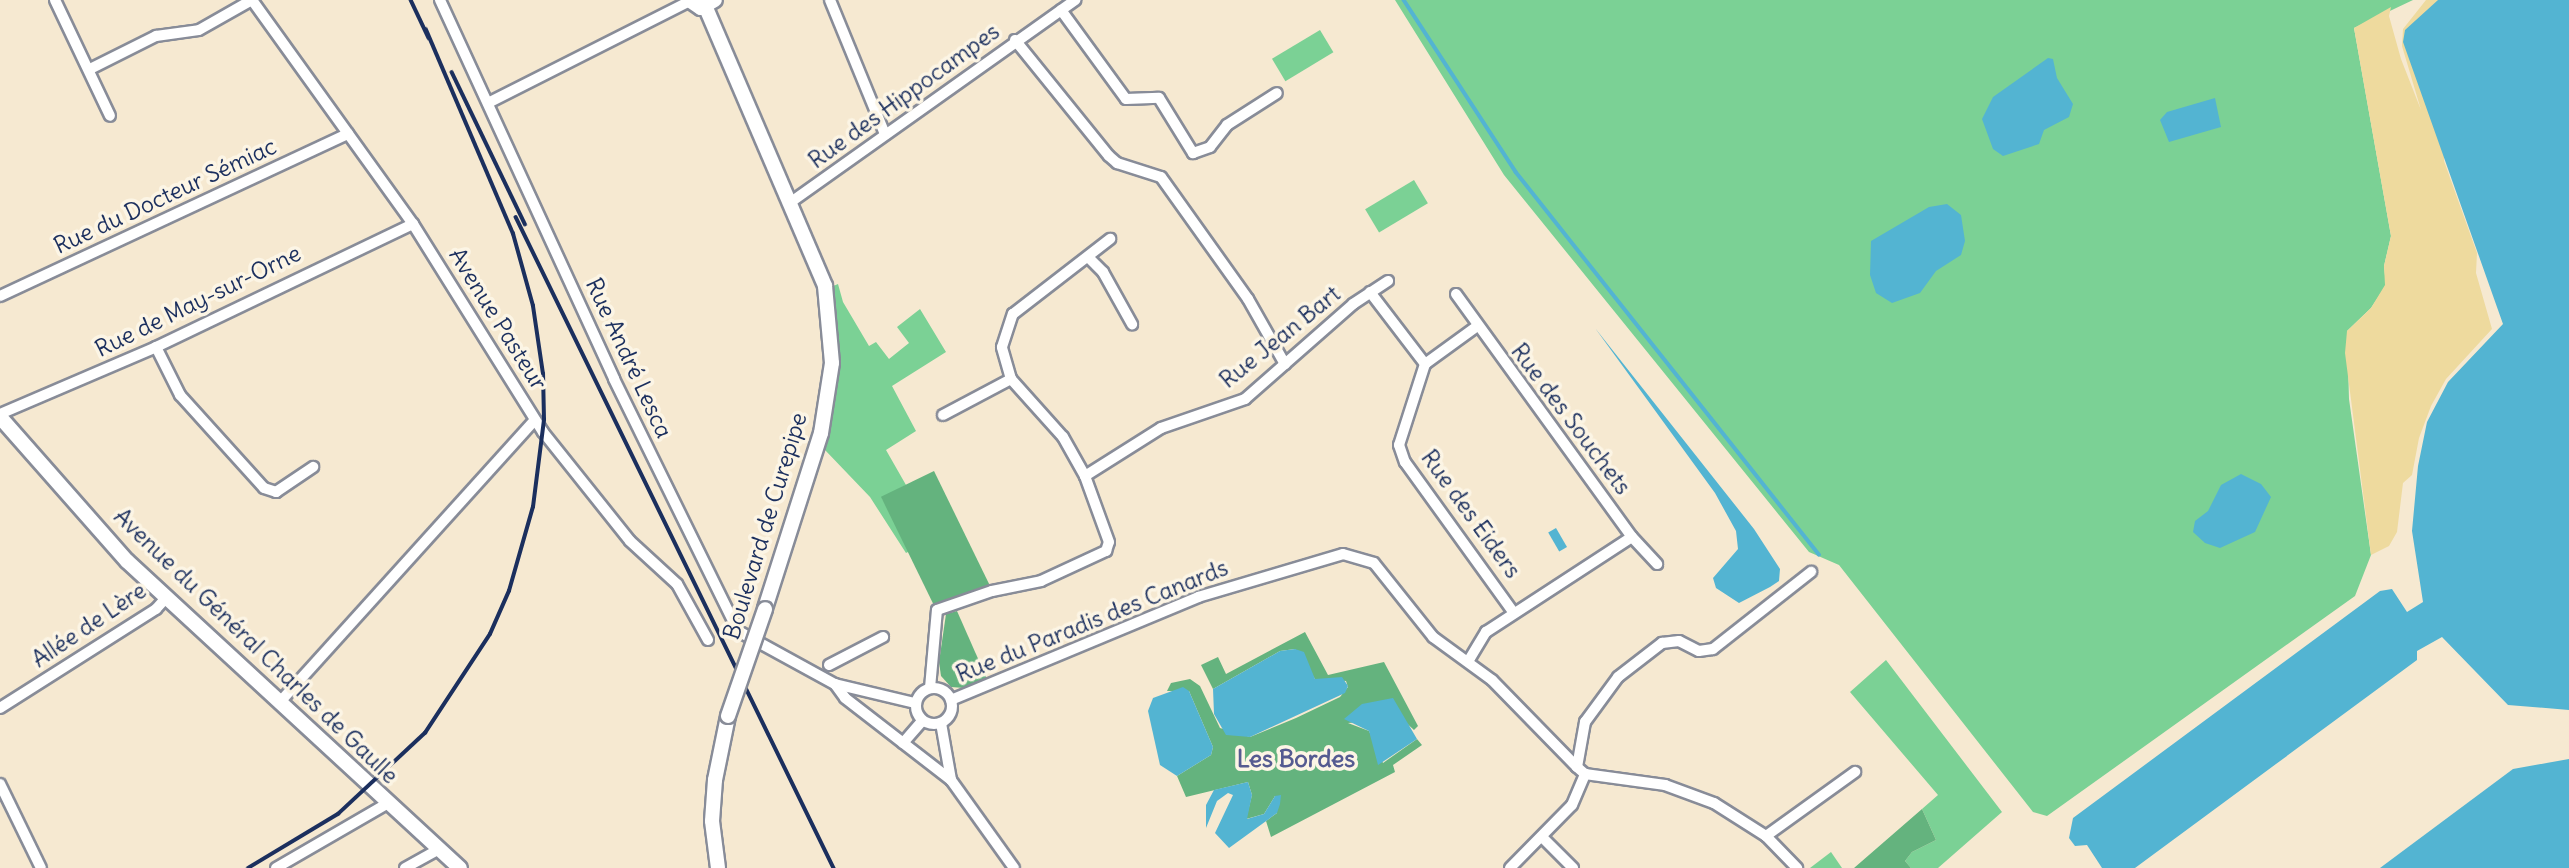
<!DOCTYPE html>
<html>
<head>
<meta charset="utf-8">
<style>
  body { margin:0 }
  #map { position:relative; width:2569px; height:868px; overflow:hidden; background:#f6e9d1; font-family:Delius,sans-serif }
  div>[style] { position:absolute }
  .green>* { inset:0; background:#7bd195; transform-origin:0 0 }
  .forest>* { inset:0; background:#64b37e; transform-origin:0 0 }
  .sand>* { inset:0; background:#eeda9e }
  .water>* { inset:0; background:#53b4d2; transform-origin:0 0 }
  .stream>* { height:3.5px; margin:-1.75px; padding:0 1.75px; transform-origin:1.75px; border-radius:1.75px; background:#53b4d2 }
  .roads { filter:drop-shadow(2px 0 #888c98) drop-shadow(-2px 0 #888c98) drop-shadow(0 2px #888c98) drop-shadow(0 -2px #888c98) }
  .street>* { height:10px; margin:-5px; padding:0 5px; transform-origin:5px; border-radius:5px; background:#fff }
  .street>.ring { margin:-5px; padding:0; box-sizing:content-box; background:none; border:10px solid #fff; border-radius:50% }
  .secondary>* { height:14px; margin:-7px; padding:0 7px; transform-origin:7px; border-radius:7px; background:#fff }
  .rail>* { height:3.5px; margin:-1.75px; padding:0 1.75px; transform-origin:1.75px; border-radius:1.75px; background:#1b2f5e }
  .bridges { filter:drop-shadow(2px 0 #888c98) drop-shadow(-2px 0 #888c98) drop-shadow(0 2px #888c98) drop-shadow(0 -2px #888c98) }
  .secondary-bridge>* { height:14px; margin:-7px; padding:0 7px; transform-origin:7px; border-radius:7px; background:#fff }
  span { translate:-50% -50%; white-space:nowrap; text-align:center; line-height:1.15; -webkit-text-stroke:7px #fcf5e5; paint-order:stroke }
  .street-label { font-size:23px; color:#1b2f5e }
  .neighbourhood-label { font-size:24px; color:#555b91; font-weight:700 }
</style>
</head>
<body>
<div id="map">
  <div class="green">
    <div style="clip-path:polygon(1395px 0,2413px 0,2354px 28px,2391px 236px,2384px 266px,2386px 285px,2371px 308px,2347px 331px,2349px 399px,2371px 555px,2355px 596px,2047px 816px,2033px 812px,1839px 565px,1809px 552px,1504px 175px)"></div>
    <div style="left:1320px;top:30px;width:26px;height:56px;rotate:59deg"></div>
    <div style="left:1414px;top:180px;width:27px;height:57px;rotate:59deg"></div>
    <div style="clip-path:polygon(838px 284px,843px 302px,869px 346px,876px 342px,889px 359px,909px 343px,897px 327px,920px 309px,946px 352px,892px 386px,916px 431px,886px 450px,906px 485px,882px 498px,912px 550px,906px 553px,870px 497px,825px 450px,835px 395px,831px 287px)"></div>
    <div style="clip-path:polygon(1886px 660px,2002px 812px,1938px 868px,1911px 868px,1905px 861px,1912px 852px,1936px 840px,1922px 809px,1938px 795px,1850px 692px)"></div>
    <div style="clip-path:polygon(1831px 852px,1842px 868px,1810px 868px)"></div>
  </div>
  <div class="forest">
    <div style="left:934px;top:471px;width:126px;height:59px;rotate:64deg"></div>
    <div style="clip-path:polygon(957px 611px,987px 679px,964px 688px,951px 687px,941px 676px,939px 662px,946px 614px)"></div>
    <div style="clip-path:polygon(1305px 632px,1328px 675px,1384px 662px,1418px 726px,1414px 730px,1402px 719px,1348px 723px,1369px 731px,1383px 763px,1417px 739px,1422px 745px,1393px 765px,1395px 772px,1271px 837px,1266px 821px,1277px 813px,1275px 796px,1264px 814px,1246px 819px,1252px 795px,1248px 782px,1186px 797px,1177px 776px,1211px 755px,1213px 747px,1189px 691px,1167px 691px,1171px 683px,1190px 679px,1200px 686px,1220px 728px,1250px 737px,1296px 718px,1340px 697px,1348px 687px,1346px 681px,1315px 679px,1295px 649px,1280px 651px,1213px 689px,1201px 665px,1218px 657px,1226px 674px)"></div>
    <div style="clip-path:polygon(1922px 809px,1936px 840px,1912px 852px,1905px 861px,1911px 868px,1854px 868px)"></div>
  </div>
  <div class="sand">
    <div style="clip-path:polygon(2426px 0,2445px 0,2444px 161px,2477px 253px,2476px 273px,2492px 329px,2446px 379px,2431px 406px,2419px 438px,2412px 475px,2403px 483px,2397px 532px,2389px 546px,2371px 555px,2345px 353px,2347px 331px,2371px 308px,2385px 285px,2384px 266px,2391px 236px,2354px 28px,2391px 7px,2389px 16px,2401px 59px,2421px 110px,2402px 46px,2403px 29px)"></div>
  </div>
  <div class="water">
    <div style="clip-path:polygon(2438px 0,2569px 0,2569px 710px,2508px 705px,2442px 637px,2417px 651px,2417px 660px,2135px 868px,2102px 868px,2087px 845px,2075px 846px,2069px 838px,2073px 818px,2380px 591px,2392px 589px,2407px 612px,2423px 602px,2412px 531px,2418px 466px,2427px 422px,2448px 382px,2503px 324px,2403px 42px,2405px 30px)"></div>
    <div style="clip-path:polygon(2048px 58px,2053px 59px,2057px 78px,2073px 104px,2069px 117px,2044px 130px,2039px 144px,2003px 156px,1993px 149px,1982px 119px,1993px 97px)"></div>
    <div style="clip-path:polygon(2215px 98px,2221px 127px,2169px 142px,2160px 120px,2167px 112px)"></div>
    <div style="clip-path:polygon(1947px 204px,1961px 215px,1965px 241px,1961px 255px,1936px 271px,1920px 293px,1892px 303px,1876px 293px,1870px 275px,1871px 241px,1929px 207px)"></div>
    <div style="clip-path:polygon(1595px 328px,1754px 529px,1780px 569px,1779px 581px,1770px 587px,1739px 603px,1716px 588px,1713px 578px,1738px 549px,1736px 531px,1715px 493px)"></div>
    <div style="clip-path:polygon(2241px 474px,2261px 484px,2271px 497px,2255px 532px,2220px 548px,2205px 543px,2193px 532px,2195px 521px,2208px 511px,2221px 485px)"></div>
    <div style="left:1556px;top:528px;width:22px;height:9px;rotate:60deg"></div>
    <div style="clip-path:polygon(1295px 649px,1304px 652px,1315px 679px,1342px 677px,1348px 686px,1345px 693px,1250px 737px,1226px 735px,1214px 714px,1213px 689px,1280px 651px)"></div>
    <div style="clip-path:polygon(1183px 687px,1189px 691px,1213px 747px,1211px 755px,1177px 776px,1160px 765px,1148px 711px,1153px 698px)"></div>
    <div style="clip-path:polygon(1393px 698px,1417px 739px,1378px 765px,1369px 731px,1344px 719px,1362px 704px)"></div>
    <div style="clip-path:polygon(2569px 759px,2569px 868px,2380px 868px,2513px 769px)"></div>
    <div style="clip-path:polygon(1248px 782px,1252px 795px,1247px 819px,1264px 814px,1275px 796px,1281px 795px,1280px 804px,1277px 813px,1229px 848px,1215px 833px,1233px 795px,1228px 793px,1217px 801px,1206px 828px,1206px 805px,1214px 790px)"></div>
  </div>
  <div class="stream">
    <div style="left:1404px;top:0;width:205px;rotate:56.9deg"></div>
    <div style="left:1516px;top:172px;width:488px;rotate:51.6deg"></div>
  </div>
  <div class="roads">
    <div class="street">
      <div style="left:55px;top:0;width:128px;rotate:64.6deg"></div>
      <div style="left:252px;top:0;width:276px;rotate:54.3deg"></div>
      <div style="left:413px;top:224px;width:245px;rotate:58deg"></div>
      <div style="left:543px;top:432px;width:139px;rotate:51.4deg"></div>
      <div style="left:630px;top:541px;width:64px;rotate:42.5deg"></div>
      <div style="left:677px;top:584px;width:64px;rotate:61deg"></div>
      <div style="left:440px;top:0;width:417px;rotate:65.3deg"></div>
      <div style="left:614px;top:379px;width:281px;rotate:63.8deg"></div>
      <div style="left:738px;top:631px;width:111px;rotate:28.7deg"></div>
      <div style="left:835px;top:684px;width:82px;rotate:13.4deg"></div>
      <div style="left:830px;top:0;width:145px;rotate:67.7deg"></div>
      <div style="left:1061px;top:10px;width:110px;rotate:53.9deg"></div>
      <div style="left:1126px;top:99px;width:33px;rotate:-2deg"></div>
      <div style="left:1159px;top:98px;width:65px;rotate:58.3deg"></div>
      <div style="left:1193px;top:153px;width:18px;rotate:-19deg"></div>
      <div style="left:1210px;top:147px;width:28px;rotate:-52deg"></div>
      <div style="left:1227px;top:125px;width:59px;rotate:-32.6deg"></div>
      <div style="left:1015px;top:40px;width:149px;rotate:51deg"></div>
      <div style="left:1109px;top:156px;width:11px;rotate:41deg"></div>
      <div style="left:1117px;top:163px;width:46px;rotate:17.7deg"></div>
      <div style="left:1161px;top:177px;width:150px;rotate:54.5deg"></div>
      <div style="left:1248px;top:299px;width:75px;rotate:60.4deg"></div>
      <div style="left:90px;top:69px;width:74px;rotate:-26.6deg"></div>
      <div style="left:156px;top:36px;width:43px;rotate:-7.9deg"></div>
      <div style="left:199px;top:30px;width:61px;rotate:-29.5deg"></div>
      <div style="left:488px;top:103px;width:226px;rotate:-26.8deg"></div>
      <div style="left:791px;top:202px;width:349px;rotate:-35.4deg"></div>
      <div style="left:1089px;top:258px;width:20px;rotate:45deg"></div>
      <div style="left:1103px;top:272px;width:60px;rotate:60.9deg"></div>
      <div style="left:1370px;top:292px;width:91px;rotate:52.6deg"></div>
      <div style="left:1425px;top:364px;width:85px;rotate:107.8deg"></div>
      <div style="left:1399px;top:445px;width:18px;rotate:71deg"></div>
      <div style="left:1405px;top:462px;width:186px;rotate:54.2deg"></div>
      <div style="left:1456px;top:294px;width:300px;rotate:54.1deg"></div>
      <div style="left:1632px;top:537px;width:37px;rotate:47deg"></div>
      <div style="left:0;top:296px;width:384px;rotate:-25deg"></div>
      <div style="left:156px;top:347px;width:54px;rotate:63.4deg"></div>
      <div style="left:180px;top:395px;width:125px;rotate:47.9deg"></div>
      <div style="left:264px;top:488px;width:13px;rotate:18deg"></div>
      <div style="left:276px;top:492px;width:45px;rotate:-34deg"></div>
      <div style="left:1425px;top:364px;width:63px;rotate:-36deg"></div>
      <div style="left:0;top:414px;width:170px;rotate:-23.2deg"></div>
      <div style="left:156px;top:347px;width:285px;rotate:-25.6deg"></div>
      <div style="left:943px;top:415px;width:77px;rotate:-27.9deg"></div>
      <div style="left:1085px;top:476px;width:90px;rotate:-32.3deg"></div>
      <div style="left:1161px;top:428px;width:89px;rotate:-19deg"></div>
      <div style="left:1245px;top:399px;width:144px;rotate:-41.3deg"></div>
      <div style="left:1353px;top:304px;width:42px;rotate:-33.3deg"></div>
      <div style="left:1469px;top:660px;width:33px;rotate:-59deg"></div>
      <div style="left:1486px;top:632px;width:174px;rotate:-33.1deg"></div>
      <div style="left:829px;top:665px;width:61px;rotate:-27.4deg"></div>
      <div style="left:835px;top:684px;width:17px;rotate:54deg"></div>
      <div style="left:845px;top:698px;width:134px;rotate:37.7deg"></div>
      <div class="ring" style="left:916px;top:688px;width:26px;height:26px"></div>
      <div style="left:930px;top:688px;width:78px;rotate:-84.9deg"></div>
      <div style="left:937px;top:610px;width:58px;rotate:-19.1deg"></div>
      <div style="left:992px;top:591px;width:50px;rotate:-11.5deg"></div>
      <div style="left:1041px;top:581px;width:72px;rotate:-24.8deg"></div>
      <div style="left:1106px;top:551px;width:9px;rotate:-72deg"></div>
      <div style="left:1109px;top:542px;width:70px;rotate:-110deg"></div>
      <div style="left:1085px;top:476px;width:45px;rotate:-119.4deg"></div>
      <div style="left:1063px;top:437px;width:78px;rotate:-131.9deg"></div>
      <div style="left:1011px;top:379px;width:33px;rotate:-106deg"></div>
      <div style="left:1002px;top:347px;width:35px;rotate:-72deg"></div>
      <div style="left:1013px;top:314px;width:123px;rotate:-37.7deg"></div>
      <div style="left:951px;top:700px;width:268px;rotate:-22.6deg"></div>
      <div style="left:1198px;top:597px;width:151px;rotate:-16.5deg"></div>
      <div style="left:1343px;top:554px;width:32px;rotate:16deg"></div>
      <div style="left:1374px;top:563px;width:95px;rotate:51.4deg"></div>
      <div style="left:1433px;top:637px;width:73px;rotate:36.1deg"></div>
      <div style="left:1492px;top:680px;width:122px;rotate:45.7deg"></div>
      <div style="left:280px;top:702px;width:380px;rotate:-47.9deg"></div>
      <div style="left:0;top:708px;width:185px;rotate:-32.4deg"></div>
      <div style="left:156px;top:609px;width:15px;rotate:-48deg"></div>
      <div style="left:941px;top:723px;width:58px;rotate:80deg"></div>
      <div style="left:951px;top:780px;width:108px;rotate:54.4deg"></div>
      <div style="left:903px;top:743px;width:29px;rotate:-49deg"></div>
      <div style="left:1585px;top:774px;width:81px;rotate:7.8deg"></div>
      <div style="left:1665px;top:785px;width:52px;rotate:20.2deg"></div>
      <div style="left:1714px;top:803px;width:62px;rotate:32.4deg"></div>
      <div style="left:1766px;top:836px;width:45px;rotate:45.9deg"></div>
      <div style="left:0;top:784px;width:93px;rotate:64deg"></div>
      <div style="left:1766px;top:836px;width:110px;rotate:-35.7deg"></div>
      <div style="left:1542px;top:837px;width:44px;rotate:45deg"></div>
      <div style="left:276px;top:868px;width:129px;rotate:-30.1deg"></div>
      <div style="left:405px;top:868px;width:39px;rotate:-29deg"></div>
      <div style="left:1510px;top:868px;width:88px;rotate:-45.5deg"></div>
      <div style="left:1572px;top:805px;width:34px;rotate:-67deg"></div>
      <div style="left:1585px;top:774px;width:11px;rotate:-139deg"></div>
      <div style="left:1577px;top:767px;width:46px;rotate:-79.9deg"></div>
      <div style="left:1585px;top:722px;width:56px;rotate:-53.7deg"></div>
      <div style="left:1618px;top:677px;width:56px;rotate:-37.7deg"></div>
      <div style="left:1662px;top:643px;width:17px;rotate:-7deg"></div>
      <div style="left:1679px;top:641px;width:22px;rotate:27deg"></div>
      <div style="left:1699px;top:651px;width:14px;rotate:-8deg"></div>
      <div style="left:1713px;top:649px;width:125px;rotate:-38.2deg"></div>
    </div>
    <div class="secondary">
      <div style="left:689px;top:0;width:14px;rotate:34deg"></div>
      <div style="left:701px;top:8px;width:16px;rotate:-30deg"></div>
      <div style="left:706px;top:8px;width:302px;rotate:66.8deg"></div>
      <div style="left:825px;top:286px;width:77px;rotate:84.8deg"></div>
      <div style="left:832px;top:363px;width:71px;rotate:98.9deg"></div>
      <div style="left:821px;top:433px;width:185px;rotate:107.7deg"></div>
      <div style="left:0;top:417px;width:192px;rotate:48.6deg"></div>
      <div style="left:127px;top:561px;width:453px;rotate:42.7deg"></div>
      <div style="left:718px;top:868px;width:47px;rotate:-97.3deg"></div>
      <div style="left:712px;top:821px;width:41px;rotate:-85.8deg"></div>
      <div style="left:715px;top:780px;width:65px;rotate:-78.5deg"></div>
    </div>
  </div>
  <div class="rail">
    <div style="left:411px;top:0;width:42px;rotate:64.7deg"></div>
    <div style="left:452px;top:72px;width:169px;rotate:64.3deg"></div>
    <div style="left:516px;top:217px;width:725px;rotate:63.97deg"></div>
    <div style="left:248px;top:868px;width:105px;rotate:-31deg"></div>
    <div style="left:338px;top:814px;width:119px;rotate:-43deg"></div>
    <div style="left:425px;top:733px;width:118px;rotate:-56.7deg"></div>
    <div style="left:490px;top:634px;width:47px;rotate:-66.2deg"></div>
    <div style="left:509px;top:591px;width:87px;rotate:-74.1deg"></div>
    <div style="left:533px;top:507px;width:88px;rotate:-82.8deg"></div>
    <div style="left:544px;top:420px;width:46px;rotate:-91.2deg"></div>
    <div style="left:543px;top:374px;width:69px;rotate:-98.4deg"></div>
    <div style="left:533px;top:306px;width:75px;rotate:-105.5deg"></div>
    <div style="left:513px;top:234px;width:222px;rotate:-113.1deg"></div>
  </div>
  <div class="bridges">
    <div class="secondary-bridge">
      <div style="left:728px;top:716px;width:113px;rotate:-70.9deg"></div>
    </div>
  </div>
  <div class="street-label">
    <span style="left:904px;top:96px;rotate:-36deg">Rue des Hippocampes</span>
    <span style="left:165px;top:196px;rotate:-25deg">Rue du Docteur Sémiac</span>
    <span style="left:198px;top:301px;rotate:-26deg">Rue de May-sur-Orne</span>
    <span style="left:498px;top:319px;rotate:58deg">Avenue Pasteur</span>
    <span style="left:1280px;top:337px;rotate:-39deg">Rue Jean Bart</span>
    <span style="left:629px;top:358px;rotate:65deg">Rue André Lesca</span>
    <span style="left:1571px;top:419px;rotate:53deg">Rue des Souchets</span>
    <span style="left:1471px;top:514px;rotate:54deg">Rue des Eiders</span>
    <span style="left:765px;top:526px;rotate:-73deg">Boulevard de Curepipe</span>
    <span style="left:1092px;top:621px;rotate:-22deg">Rue du Paradis des Canards</span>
    <span style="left:89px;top:625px;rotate:-34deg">Allée de Lère</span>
    <span style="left:256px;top:646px;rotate:44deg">Avenue du Général Charles de Gaulle</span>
  </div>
  <div class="neighbourhood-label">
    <span style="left:1296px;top:759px">Les Bordes</span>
  </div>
</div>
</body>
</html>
